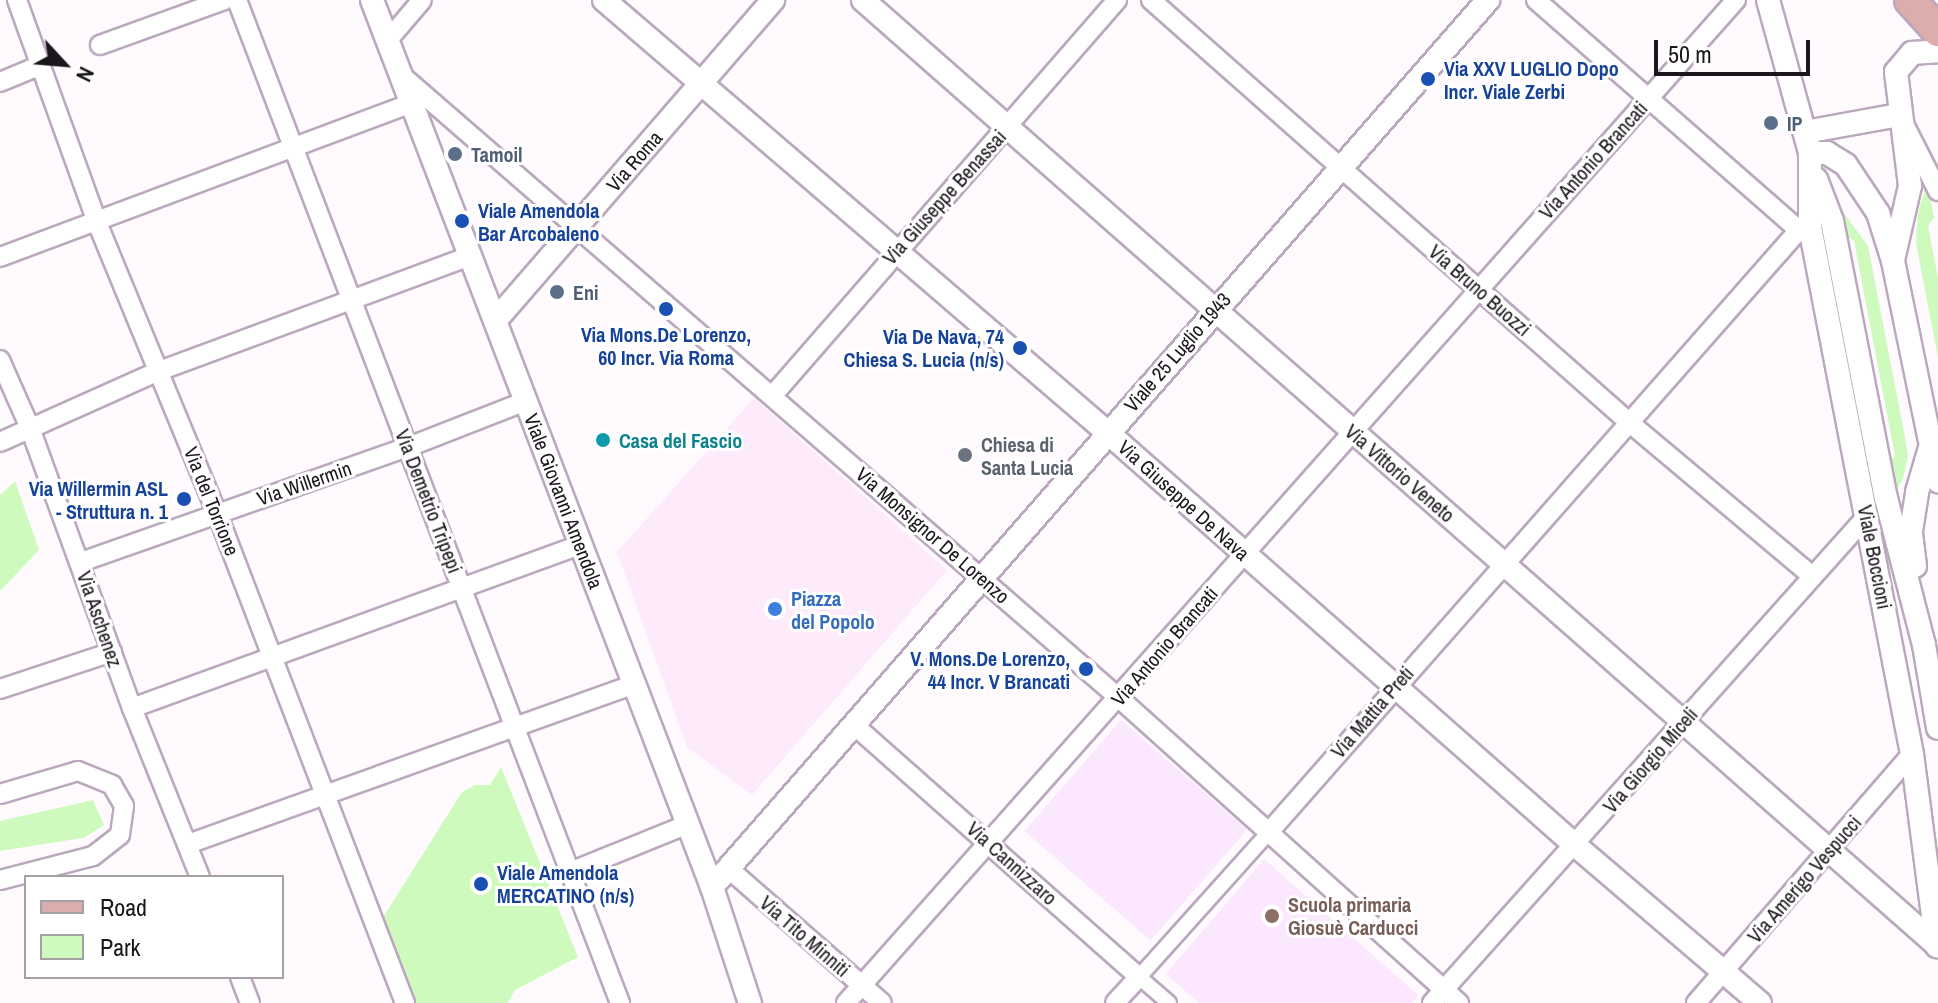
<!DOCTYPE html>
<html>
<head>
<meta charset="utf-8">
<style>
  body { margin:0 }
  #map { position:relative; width:1938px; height:1003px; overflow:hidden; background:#fefafe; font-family:"Archivo Narrow",sans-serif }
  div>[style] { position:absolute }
  .commercial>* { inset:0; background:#fdebfc }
  .built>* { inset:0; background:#fbe7fe; transform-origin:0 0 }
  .green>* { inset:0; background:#cefbbd }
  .roads { filter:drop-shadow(2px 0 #bba8be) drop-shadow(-2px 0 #bba8be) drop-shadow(0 2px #bba8be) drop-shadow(0 -2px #bba8be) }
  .pedestrian>* { height:14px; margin:-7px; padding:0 7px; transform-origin:7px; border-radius:7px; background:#fff }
  .minor>* { height:18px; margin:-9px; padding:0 9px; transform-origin:9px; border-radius:9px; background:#fff }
  .tertiary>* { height:22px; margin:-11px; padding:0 11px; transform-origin:11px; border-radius:11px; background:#fff }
  .primary>* { height:30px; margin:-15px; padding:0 15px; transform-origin:15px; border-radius:15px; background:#ddadad }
  .dots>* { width:22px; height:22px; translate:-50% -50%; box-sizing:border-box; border:4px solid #fff; border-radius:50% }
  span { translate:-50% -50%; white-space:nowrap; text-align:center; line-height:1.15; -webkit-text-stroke:6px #fff; paint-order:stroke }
  .transit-label { font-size:20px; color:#164399; font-weight:700 }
  .left { translate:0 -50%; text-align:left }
  .right { translate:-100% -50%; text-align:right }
  .service-label { font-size:20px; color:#4e5e75; font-weight:700 }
  .street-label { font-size:20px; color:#1b151c }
  .culture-label { font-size:20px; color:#0d838f; font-weight:700 }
  .worship-label { font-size:20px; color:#5b616d; font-weight:700 }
  .shop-label { font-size:20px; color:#366cbe; font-weight:700 }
  .education-label { font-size:20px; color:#785e54; font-weight:700 }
  .legend { position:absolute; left:24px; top:875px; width:260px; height:104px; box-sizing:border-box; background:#fff; border:2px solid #a4a1a4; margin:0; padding:10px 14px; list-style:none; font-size:24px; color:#1b151c }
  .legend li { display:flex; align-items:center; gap:16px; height:40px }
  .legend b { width:40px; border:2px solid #a4a1a4 }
  .north { position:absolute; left:24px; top:24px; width:80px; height:80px; -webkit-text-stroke:6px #fff; paint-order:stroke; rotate:116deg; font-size:22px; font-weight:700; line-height:32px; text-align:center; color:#1b151c }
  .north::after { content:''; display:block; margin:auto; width:28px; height:36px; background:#1b151c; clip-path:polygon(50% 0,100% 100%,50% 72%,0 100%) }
  .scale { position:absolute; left:1654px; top:40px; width:156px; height:36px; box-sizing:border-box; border:4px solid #1b151c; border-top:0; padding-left:10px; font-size:24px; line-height:28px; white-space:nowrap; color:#1b151c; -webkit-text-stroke:6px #fff; paint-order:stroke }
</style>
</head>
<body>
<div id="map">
  <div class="commercial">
    <div style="clip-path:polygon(754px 398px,947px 570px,752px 795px,687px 747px,617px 552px)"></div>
  </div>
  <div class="built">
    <div style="left:1121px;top:720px;width:167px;height:147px;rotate:41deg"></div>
    <div style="clip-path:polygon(1264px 859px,1418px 995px,1412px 1003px,1199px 1003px,1166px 974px)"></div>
  </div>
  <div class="green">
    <div style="clip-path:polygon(1929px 192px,1934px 218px,1928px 226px,1938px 278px,1938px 358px,1916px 243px,1918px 213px,1924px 193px)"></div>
    <div style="clip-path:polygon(1838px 205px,1868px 246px,1904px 432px,1908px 456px,1903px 479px,1891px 498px,1885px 466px,1895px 456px,1854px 241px,1844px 235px)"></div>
    <div style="clip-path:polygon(15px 481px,39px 550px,0 591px,0 495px)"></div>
    <div style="clip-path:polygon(501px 767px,578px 957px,515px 990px,508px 1003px,415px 1003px,382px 919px,462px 792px,475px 785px,490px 785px)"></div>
    <div style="clip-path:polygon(93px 800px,104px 825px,83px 838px,0 851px,0 821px)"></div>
  </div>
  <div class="roads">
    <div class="pedestrian">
      <div style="left:1169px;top:1003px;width:40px;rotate:-139deg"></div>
      <div style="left:1139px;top:977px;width:195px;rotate:-48.1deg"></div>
    </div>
    <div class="minor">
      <div style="left:17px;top:0;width:234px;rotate:70.2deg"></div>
      <div style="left:96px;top:220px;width:317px;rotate:67.6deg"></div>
      <div style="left:217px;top:513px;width:525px;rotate:69.01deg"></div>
      <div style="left:237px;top:0;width:1074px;rotate:69.1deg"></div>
      <div style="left:1151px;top:0;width:640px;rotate:41.46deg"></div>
      <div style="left:1631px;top:424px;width:236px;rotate:40deg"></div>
      <div style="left:1536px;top:0;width:349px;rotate:41.2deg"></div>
      <div style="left:388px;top:40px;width:52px;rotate:-49.6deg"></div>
      <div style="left:100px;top:45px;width:132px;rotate:-19.9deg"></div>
      <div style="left:400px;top:74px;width:952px;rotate:40.95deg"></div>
      <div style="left:1119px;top:698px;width:457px;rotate:41.9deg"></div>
      <div style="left:0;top:82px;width:44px;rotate:-22.5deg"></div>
      <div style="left:1905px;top:126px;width:73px;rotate:63.1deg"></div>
      <div style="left:0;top:257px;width:439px;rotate:-20.5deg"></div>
      <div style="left:0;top:360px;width:74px;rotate:66.2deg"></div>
      <div style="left:30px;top:428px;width:298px;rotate:70deg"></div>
      <div style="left:132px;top:708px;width:182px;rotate:68.1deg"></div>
      <div style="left:773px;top:395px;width:524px;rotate:-48.95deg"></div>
      <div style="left:0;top:442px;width:174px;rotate:-24.1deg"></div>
      <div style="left:159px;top:371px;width:332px;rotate:-20.3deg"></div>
      <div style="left:81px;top:562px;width:347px;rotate:-19.4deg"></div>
      <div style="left:408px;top:447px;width:127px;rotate:-21.3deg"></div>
      <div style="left:0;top:689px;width:118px;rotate:-18.3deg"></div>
      <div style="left:132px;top:708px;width:478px;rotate:-20deg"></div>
      <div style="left:854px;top:725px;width:380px;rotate:41.5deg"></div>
      <div style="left:1139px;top:977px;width:35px;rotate:133deg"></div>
      <div style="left:0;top:794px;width:81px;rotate:-16.4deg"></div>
      <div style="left:78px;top:771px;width:37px;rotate:22deg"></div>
      <div style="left:112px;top:785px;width:24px;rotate:60deg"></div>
      <div style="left:124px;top:806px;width:29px;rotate:98deg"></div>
      <div style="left:120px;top:835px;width:34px;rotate:142deg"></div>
      <div style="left:93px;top:856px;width:96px;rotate:165.5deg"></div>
      <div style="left:1269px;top:832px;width:802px;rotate:-48.64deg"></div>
      <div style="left:1799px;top:230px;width:11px;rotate:-15deg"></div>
      <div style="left:188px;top:844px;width:474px;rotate:-19.7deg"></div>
      <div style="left:729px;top:869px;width:203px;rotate:41.2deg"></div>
      <div style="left:570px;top:872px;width:127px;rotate:-22.1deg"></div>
      <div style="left:240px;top:977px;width:28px;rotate:69deg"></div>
      <div style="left:846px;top:1003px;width:1341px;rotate:-48.42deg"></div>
      <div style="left:1432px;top:1003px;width:653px;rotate:-48.23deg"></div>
      <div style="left:1696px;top:1003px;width:330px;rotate:-49.1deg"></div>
    </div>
    <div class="tertiary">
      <div style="left:372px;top:0;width:950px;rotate:69.03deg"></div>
      <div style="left:712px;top:887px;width:122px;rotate:71.9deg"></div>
      <div style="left:604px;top:0;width:663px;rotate:40.66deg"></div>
      <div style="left:1107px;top:432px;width:624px;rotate:41.43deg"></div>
      <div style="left:1575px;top:845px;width:243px;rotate:40.5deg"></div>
      <div style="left:863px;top:0;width:1432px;rotate:41.35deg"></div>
      <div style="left:1768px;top:0;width:159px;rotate:74.6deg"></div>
      <div style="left:1810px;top:153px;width:74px;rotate:90deg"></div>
      <div style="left:1810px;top:227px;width:537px;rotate:79.05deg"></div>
      <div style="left:1912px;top:754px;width:194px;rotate:82.6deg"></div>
      <div style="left:1805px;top:132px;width:96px;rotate:-10.3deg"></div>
      <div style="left:1810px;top:153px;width:17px"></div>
      <div style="left:1827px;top:153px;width:22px;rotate:32deg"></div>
      <div style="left:1846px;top:165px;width:58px;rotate:56.3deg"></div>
      <div style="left:1878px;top:213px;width:50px;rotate:72.6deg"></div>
      <div style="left:1893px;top:261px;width:225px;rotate:78.4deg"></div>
      <div style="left:1816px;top:179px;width:45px;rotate:69.1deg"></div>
      <div style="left:1832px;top:221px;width:282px;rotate:79deg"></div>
      <div style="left:1886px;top:498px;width:152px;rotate:75.5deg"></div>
      <div style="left:1924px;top:645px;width:84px;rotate:80.4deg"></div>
      <div style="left:1893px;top:260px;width:76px;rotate:-77.1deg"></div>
      <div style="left:1910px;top:186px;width:115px;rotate:-97deg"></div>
      <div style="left:1896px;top:72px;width:25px;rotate:-50deg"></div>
      <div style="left:1912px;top:53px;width:26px;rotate:-4deg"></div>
      <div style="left:495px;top:321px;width:425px;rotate:-49.1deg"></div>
      <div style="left:1915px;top:566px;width:35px;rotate:-97deg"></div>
      <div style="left:1911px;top:531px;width:39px;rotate:-81deg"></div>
      <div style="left:1917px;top:492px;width:43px;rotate:-73.7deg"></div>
      <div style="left:712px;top:887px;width:1179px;rotate:-48.82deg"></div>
    </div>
    <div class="primary">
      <div style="left:1910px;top:0;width:42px;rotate:47.9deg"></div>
    </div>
  </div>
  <div class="dots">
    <div style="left:1428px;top:79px;background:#1a4fb4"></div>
    <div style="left:1771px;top:123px;background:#5c6f8a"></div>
    <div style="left:455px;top:154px;background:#5c6f8a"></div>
    <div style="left:462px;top:221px;background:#1a4fb4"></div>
    <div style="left:557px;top:292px;background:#5c6f8a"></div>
    <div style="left:666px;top:309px;background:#1a4fb4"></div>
    <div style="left:1020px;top:348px;background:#1a4fb4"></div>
    <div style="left:603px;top:440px;background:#0f9aa8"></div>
    <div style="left:965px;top:455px;background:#6b7280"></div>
    <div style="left:184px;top:499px;background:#1a4fb4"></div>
    <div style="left:775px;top:609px;background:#3f7fe0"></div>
    <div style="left:1086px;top:669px;background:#1a4fb4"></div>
    <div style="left:481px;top:884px;background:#1a4fb4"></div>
    <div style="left:1272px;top:916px;background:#8d6e63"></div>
  </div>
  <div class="transit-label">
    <span class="left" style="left:1444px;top:80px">Via XXV LUGLIO Dopo<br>Incr. Viale Zerbi</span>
    <span class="left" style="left:478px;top:222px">Viale Amendola<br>Bar Arcobaleno</span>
    <span style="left:666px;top:346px">Via Mons.De Lorenzo,<br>60 Incr. Via Roma</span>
    <span class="right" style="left:1004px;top:348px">Via De Nava, 74<br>Chiesa S. Lucia (n/s)</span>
    <span class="right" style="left:168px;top:500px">Via Willermin ASL<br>- Struttura n. 1</span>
    <span class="right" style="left:1070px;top:670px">V. Mons.De Lorenzo,<br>44 Incr. V Brancati</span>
    <span class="left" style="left:497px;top:884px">Viale Amendola<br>MERCATINO (n/s)</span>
  </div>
  <div class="service-label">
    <span class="left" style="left:1787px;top:123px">IP</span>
    <span class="left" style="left:471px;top:154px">Tamoil</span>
    <span class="left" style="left:573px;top:292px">Eni</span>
  </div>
  <div class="street-label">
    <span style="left:1593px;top:160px;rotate:-48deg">Via Antonio Brancati</span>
    <span style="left:634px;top:161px;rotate:-49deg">Via Roma</span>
    <span style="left:944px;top:197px;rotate:-48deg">Via Giuseppe Benassai</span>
    <span style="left:1480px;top:290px;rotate:41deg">Via Bruno Buozzi</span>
    <span style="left:1177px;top:352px;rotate:-49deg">Viale 25 Luglio 1943</span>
    <span style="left:1400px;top:473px;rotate:41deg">Via Vittorio Veneto</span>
    <span style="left:304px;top:483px;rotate:-19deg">Via Willermin</span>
    <span style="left:1184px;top:500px;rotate:42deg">Via Giuseppe De Nava</span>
    <span style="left:212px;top:501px;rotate:68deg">Via del Torrione</span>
    <span style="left:429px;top:501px;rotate:69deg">Via Demetrio Tripepi</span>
    <span style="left:564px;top:501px;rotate:69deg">Viale Giovanni Amendola</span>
    <span style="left:933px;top:535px;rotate:41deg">Via Monsignor De Lorenzo</span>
    <span style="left:1875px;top:557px;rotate:79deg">Viale Boccioni</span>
    <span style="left:100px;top:619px;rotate:71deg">Via Aschenez</span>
    <span style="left:1164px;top:646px;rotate:-49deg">Via Antonio Brancati</span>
    <span style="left:1372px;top:712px;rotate:-49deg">Via Mattia Preti</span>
    <span style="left:1650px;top:760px;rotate:-49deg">Via Giorgio Miceli</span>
    <span style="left:1012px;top:863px;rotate:42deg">Via Cannizzaro</span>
    <span style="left:1804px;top:879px;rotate:-49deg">Via Amerigo Vespucci</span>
    <span style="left:805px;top:936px;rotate:41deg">Via Tito Minniti</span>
  </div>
  <div class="culture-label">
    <span class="left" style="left:619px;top:440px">Casa del Fascio</span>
  </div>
  <div class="worship-label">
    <span class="left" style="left:981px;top:456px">Chiesa di<br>Santa Lucia</span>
  </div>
  <div class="shop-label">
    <span class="left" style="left:791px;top:610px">Piazza<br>del Popolo</span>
  </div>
  <div class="education-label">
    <span class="left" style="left:1288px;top:916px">Scuola primaria<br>Giosuè Carducci</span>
  </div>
  <ul class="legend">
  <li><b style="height:10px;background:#ddadad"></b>Road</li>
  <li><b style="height:22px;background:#cefbbd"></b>Park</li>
  </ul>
  <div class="north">N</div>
  <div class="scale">50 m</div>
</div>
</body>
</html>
